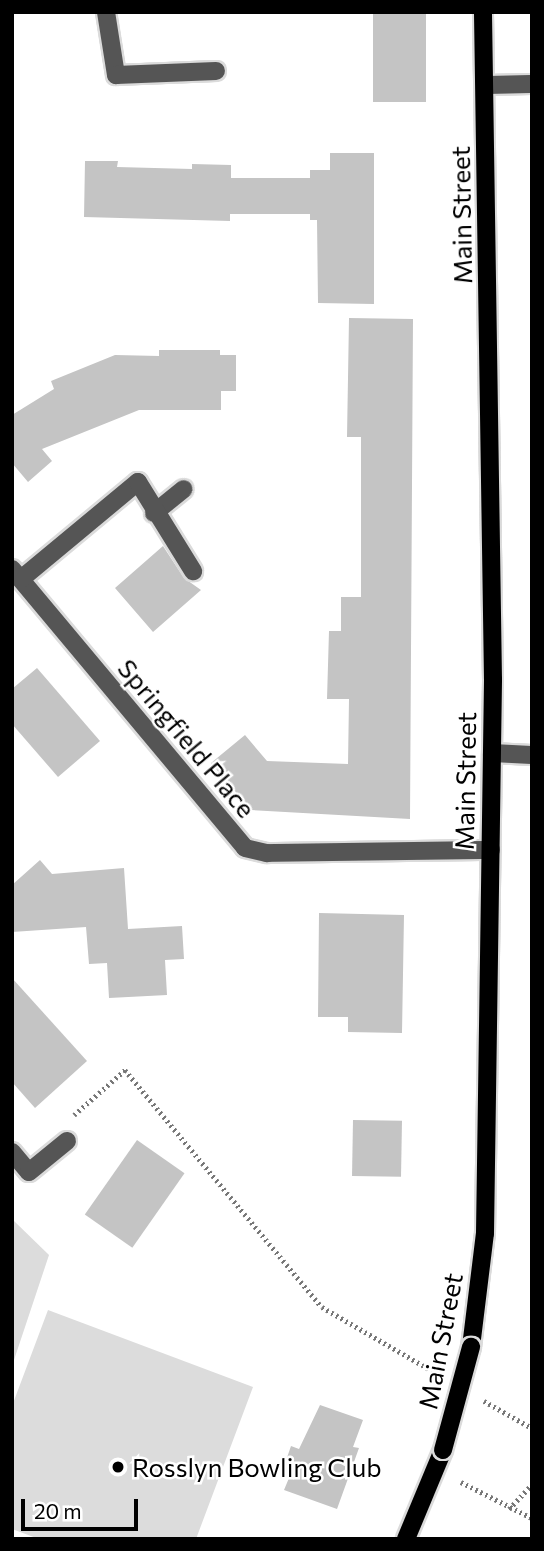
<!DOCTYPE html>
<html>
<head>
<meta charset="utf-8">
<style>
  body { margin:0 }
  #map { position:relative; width:544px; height:1551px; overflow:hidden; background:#fff; font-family:Commissioner,sans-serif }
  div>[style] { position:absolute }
  .green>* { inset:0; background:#dcdcdc }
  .building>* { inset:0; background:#c4c4c4; transform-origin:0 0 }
  .path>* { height:4.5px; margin-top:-2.25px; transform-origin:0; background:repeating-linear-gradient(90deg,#777 0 2px,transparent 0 5.5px) }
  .roads { filter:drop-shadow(2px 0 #dbdbdb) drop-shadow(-2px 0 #dbdbdb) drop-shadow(0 2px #dbdbdb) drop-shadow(0 -2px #dbdbdb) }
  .minor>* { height:18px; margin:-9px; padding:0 9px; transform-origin:9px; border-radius:9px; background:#555 }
  .major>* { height:18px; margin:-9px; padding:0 9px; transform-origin:9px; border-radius:9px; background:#000 }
  .bridges { filter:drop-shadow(2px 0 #dbdbdb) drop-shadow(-2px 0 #dbdbdb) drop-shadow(0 2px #dbdbdb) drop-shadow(0 -2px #dbdbdb) }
  .major-bridge>* { height:18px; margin:-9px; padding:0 9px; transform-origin:9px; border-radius:9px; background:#000 }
  .dots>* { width:19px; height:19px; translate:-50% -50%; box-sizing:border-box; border:4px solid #fff; border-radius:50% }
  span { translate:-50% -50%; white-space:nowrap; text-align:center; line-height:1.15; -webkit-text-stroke:5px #fff; paint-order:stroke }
  .street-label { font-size:26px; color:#000 }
  .poi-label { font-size:26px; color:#000 }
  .left { translate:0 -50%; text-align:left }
  .frame { position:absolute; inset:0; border:14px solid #000; pointer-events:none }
  .scale { position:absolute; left:21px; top:1499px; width:117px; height:32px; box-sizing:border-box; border:4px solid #000; border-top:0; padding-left:9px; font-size:21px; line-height:24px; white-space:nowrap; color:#000; -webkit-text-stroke:5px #fff; paint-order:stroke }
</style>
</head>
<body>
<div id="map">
  <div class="green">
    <div style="clip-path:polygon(12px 1219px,49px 1255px,12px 1366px)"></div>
    <div style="clip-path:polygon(48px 1310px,253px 1387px,196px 1539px,39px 1539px,12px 1529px,12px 1406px)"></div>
  </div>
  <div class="building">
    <div style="left:373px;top:12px;width:53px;height:90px"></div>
    <div style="clip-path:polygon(330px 153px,374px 153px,374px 304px,318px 303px,317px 220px,310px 220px,310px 214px,230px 214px,230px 221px,84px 217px,85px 161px,118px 161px,117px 167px,192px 169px,192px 164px,231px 165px,231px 178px,310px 178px,310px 170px,330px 170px)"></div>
    <div style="clip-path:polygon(349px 318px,413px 319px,410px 819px,251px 810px,211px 763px,245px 735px,267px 761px,348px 764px,349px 699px,327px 699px,329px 631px,341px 631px,341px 597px,361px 597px,361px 437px,347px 437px)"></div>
    <div style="clip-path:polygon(159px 350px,220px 350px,220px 355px,236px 355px,236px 391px,221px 391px,221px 410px,139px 410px,42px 449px,52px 461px,28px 482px,12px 463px,12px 415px,54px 389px,51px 381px,115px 355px,159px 356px)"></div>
    <div style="clip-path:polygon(163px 546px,184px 578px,201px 590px,153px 632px,115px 588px)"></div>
    <div style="clip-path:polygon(37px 668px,100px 741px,58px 777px,12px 724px,12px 689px)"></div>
    <div style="clip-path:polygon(40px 860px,52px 874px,124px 868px,128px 929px,182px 926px,184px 959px,165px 960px,167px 995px,109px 998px,107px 963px,89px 964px,86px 927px,12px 932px,12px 885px)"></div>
    <div style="clip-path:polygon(319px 913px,404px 915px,402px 1033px,348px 1032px,348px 1017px,318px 1017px)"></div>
    <div style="clip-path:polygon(12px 978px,87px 1061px,35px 1108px,12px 1082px)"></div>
    <div style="left:353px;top:1120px;width:49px;height:56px;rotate:1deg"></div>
    <div style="left:137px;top:1140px;width:58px;height:91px;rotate:35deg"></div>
    <div style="clip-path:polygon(320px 1405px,363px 1420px,353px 1447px,359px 1448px,337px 1509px,284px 1490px,289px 1478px,281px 1475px,291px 1446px,299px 1449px)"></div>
  </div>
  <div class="path">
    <div style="left:74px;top:1115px;width:68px;rotate:-41.4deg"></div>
    <div style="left:125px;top:1070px;width:308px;rotate:50.3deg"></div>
    <div style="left:322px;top:1307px;width:129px;rotate:30.1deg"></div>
    <div style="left:484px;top:1401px;width:55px;rotate:29.4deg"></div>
    <div style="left:461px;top:1482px;width:80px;rotate:26.9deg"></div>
    <div style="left:509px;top:1509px;width:34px;rotate:-47deg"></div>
  </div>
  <div class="roads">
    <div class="minor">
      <div style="left:106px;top:12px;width:64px;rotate:81deg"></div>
      <div style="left:116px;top:75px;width:100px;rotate:-2.3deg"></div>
      <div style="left:486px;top:85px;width:46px;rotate:-1.2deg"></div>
      <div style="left:154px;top:513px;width:38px;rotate:-39deg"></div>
      <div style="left:12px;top:569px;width:363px;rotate:50.1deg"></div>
      <div style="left:245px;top:848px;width:23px;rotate:13deg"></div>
      <div style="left:267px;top:853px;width:224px;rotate:-0.8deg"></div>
      <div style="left:21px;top:579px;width:152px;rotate:-39.7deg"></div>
      <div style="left:138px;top:482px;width:105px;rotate:58.3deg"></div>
      <div style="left:492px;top:753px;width:40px;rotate:2.9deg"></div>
      <div style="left:12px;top:1152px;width:26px;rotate:50deg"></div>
      <div style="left:29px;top:1172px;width:49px;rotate:-39.2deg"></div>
    </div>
    <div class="major">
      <div style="left:471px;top:1347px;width:115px;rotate:-83deg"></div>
      <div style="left:485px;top:1233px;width:553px;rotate:-89.17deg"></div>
      <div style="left:493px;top:680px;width:668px;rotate:-90.86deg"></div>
      <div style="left:406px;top:1539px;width:96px;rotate:-67.4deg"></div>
    </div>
  </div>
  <div class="bridges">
    <div class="major-bridge">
      <div style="left:443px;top:1450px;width:107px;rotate:-74.8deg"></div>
    </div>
  </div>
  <div class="dots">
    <div style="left:118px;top:1467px;background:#000"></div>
  </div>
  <div class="street-label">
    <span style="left:461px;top:215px;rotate:-91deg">Main Street</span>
    <span style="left:187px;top:738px;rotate:50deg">Springfield Place</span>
    <span style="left:465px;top:781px;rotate:-89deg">Main Street</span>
    <span style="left:440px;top:1341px;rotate:-79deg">Main Street</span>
  </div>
  <div class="poi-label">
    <span class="left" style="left:132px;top:1467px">Rosslyn Bowling Club</span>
  </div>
  <div class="frame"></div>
  <div class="scale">20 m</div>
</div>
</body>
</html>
